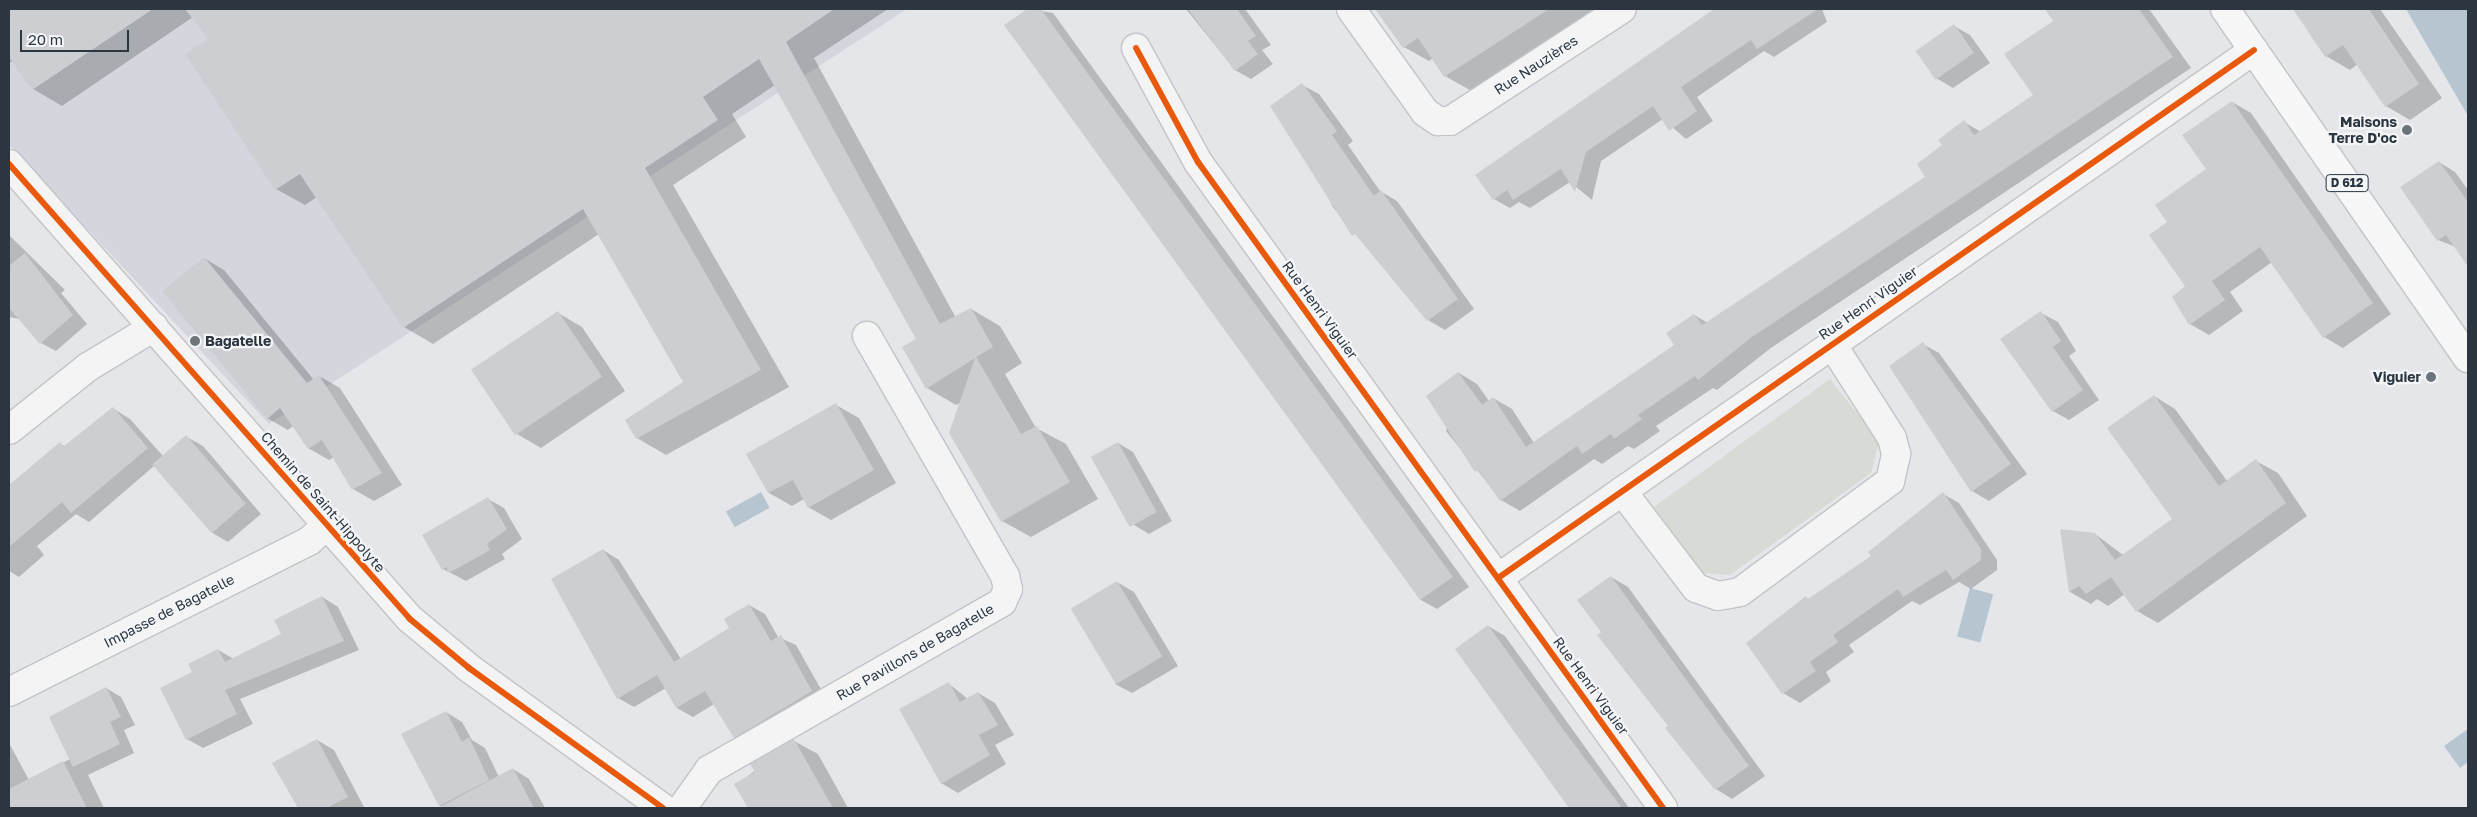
<!DOCTYPE html>
<html>
<head>
<meta charset="utf-8">
<style>
  body { margin:0 }
  #map { position:relative; width:2477px; height:817px; overflow:hidden; background:#e4e6e9; font-family:"Golos Text",sans-serif }
  div>[style] { position:absolute }
  .built>* { inset:0; background:#d3d6dc }
  .green>* { inset:0; background:#d6dcd5 }
  .water>* { inset:0; background:#b6c5d0; transform-origin:0 0 }
  .shadow>* { inset:0; background:#0003 }
  .building>* { inset:0; background:#cdced1; transform-origin:0 0 }
  .roads { filter:drop-shadow(1px 0 #c2c4c7) drop-shadow(-1px 0 #c2c4c7) drop-shadow(0 1px #c2c4c7) drop-shadow(0 -1px #c2c4c7) }
  .minor>* { height:28px; margin:-14px; padding:0 14px; transform-origin:14px; border-radius:14px; background:#f4f4f5 }
  .tertiary>* { height:28px; margin:-14px; padding:0 14px; transform-origin:14px; border-radius:14px; background:#f4f4f5 }
  .primary>* { height:28px; margin:-14px; padding:0 14px; transform-origin:14px; border-radius:14px; background:#f7f7f8 }
  .cycleway>* { height:6px; margin:-3px; padding:0 3px; transform-origin:3px; border-radius:3px; background:#e8590c }
  .dots>* { width:14px; height:14px; translate:-50% -50%; box-sizing:border-box; border:2px solid #f3f5f7; border-radius:50% }
  span { translate:-50% -50%; white-space:nowrap; text-align:center; line-height:1.15; -webkit-text-stroke:4.5px #f3f5f7; paint-order:stroke }
  .shield-label span { padding:1px 4px; background:#f3f5f7; border:1px solid; border-radius:4px; -webkit-text-stroke-width:0 }
  .shield-label { font-size:12px; color:#2c3641; font-weight:700 }
  .street-label { font-size:14px; color:#2c3641 }
  .poi-label { font-size:14px; color:#2c3641; font-weight:700 }
  .right { translate:-100% -50%; text-align:right }
  .left { translate:0 -50%; text-align:left }
  .frame { position:absolute; inset:0; border:10px solid #2c3641; pointer-events:none }
  .scale { position:absolute; left:20px; top:30px; width:109px; height:22px; box-sizing:border-box; border:2px solid #2c3641; border-top:0; padding-left:6px; font-size:15px; line-height:18px; white-space:nowrap; color:#2c3641; -webkit-text-stroke:4px #f3f5f7; paint-order:stroke }
</style>
</head>
<body>
<div id="map">
  <div class="built">
    <div style="clip-path:polygon(9px 9px,907px 9px,269px 424px,9px 145px)"></div>
  </div>
  <div class="green">
    <div style="clip-path:polygon(1830px 379px,1879px 441px,1871px 473px,1730px 575px,1702px 573px,1654px 507px)"></div>
  </div>
  <div class="water">
    <div style="clip-path:polygon(2406px 9px,2468px 9px,2468px 116px)"></div>
    <div style="left:761px;top:492px;width:18px;height:40px;rotate:61deg"></div>
    <div style="left:1970px;top:588px;width:24px;height:50px;rotate:15deg"></div>
    <div style="clip-path:polygon(2468px 729px,2468px 762px,2460px 768px,2444px 746px)"></div>
  </div>
  <div class="shadow">
    <div style="clip-path:polygon(9px 9px,888px 9px,814px 58px,956px 318px,971px 309px,1000px 326px,1022px 363px,1005px 374px,1036px 428px,1066px 444px,1098px 499px,1031px 537px,1002px 521px,961px 402px,956px 405px,927px 388px,904px 347px,918px 339px,775px 85px,732px 114px,746px 137px,673px 185px,789px 387px,666px 455px,637px 438px,685px 382px,599px 234px,433px 344px,404px 327px,317px 197px,305px 205px,276px 189px,210px 40px,193px 17px,62px 106px,33px 89px,13px 61px,9px 63px)"></div>
    <div style="clip-path:polygon(1029px 9px,1053px 13px,1469px 587px,1437px 609px,1421px 600px,1005px 25px)"></div>
    <div style="clip-path:polygon(1186px 9px,1245px 9px,1271px 45px,1262px 50px,1273px 64px,1251px 79px,1235px 70px)"></div>
    <div style="clip-path:polygon(1377px 9px,1594px 9px,1470px 90px,1445px 76px,1433px 58px,1429px 61px,1404px 47px)"></div>
    <div style="clip-path:polygon(1717px 9px,1822px 9px,1827px 22px,1774px 57px,1764px 51px,1697px 97px,1713px 121px,1686px 139px,1663px 119px,1601px 161px,1592px 200px,1570px 182px,1530px 208px,1519px 202px,1510px 208px,1494px 199px,1477px 175px)"></div>
    <div style="clip-path:polygon(2046px 9px,2149px 9px,2191px 68px,1771px 348px,1717px 390px,1713px 388px,1656px 426px,1660px 431px,1634px 449px,1628px 446px,1602px 464px,1594px 459px,1520px 511px,1501px 500px,1446px 431px,1459px 373px,1477px 384px,1489px 401px,1493px 398px,1512px 409px,1534px 443px,1675px 345px,1694px 315px,1708px 323px,1927px 177px,1944px 145px,1964px 122px,1981px 132px,2035px 96px,2055px 21px)"></div>
    <div style="clip-path:polygon(2294px 9px,2380px 9px,2442px 98px,2410px 120px,2386px 106px,2358px 64px,2350px 70px,2326px 56px)"></div>
    <div style="clip-path:polygon(1954px 26px,1970px 35px,1990px 63px,1953px 88px,1936px 78px)"></div>
    <div style="clip-path:polygon(1302px 85px,1319px 94px,1353px 141px,1348px 145px,1380px 191px,1397px 201px,1474px 309px,1445px 330px,1428px 320px,1332px 206px)"></div>
    <div style="clip-path:polygon(2232px 102px,2251px 113px,2391px 314px,2343px 348px,2324px 337px,2272px 262px,2230px 292px,2243px 311px,2209px 335px,2190px 324px,2187px 287px,2168px 222px,2208px 169px)"></div>
    <div style="clip-path:polygon(2439px 162px,2455px 172px,2468px 190px,2468px 265px,2456px 247px,2438px 240px)"></div>
    <div style="clip-path:polygon(9px 235px,65px 290px,61px 293px,87px 324px,56px 351px,41px 343px,20px 319px,9px 317px)"></div>
    <div style="clip-path:polygon(204px 258px,224px 270px,314px 380px,319px 376px,340px 388px,402px 485px,374px 501px,353px 489px,334px 457px,329px 460px,308px 448px,293px 426px,288px 430px,267px 418px)"></div>
    <div style="clip-path:polygon(558px 313px,582px 327px,625px 391px,541px 448px,517px 434px)"></div>
    <div style="clip-path:polygon(2041px 313px,2058px 322px,2076px 351px,2069px 356px,2099px 400px,2069px 420px,2053px 411px)"></div>
    <div style="clip-path:polygon(1923px 344px,1939px 353px,2027px 474px,1989px 501px,1972px 491px)"></div>
    <div style="clip-path:polygon(2154px 396px,2175px 409px,2227px 481px,2256px 461px,2278px 473px,2307px 516px,2158px 623px,2137px 611px,2125px 594px,2108px 606px,2097px 599px,2091px 604px,2070px 592px,2061px 531px,2095px 534px,2123px 555px,2174px 519px)"></div>
    <div style="clip-path:polygon(836px 405px,859px 418px,896px 483px,831px 520px,808px 507px,804px 499px,792px 506px,769px 493px,748px 455px)"></div>
    <div style="clip-path:polygon(114px 409px,130px 419px,163px 456px,187px 437px,203px 446px,261px 514px,228px 542px,211px 532px,154px 466px,89px 522px,76px 514px,37px 546px,44px 555px,19px 577px,9px 571px,9px 486px,60px 444px,66px 447px)"></div>
    <div style="clip-path:polygon(1118px 443px,1133px 452px,1172px 521px,1149px 534px,1134px 525px)"></div>
    <div style="clip-path:polygon(1943px 494px,1959px 503px,1997px 560px,1997px 570px,1971px 589px,1959px 582px,1920px 605px,1912px 601px,1849px 645px,1854px 652px,1826px 672px,1831px 681px,1800px 703px,1783px 693px,1748px 644px,1806px 598px,1810px 600px,1873px 556px)"></div>
    <div style="clip-path:polygon(488px 499px,504px 508px,522px 539px,502px 554px,505px 559px,466px 581px,443px 569px)"></div>
    <div style="clip-path:polygon(603px 550px,619px 560px,681px 659px,730px 628px,749px 605px,765px 614px,778px 637px,796px 645px,827px 700px,751px 746px,735px 737px,714px 704px,693px 717px,677px 708px,666px 688px,634px 707px,618px 698px)"></div>
    <div style="clip-path:polygon(1611px 577px,1628px 587px,1765px 776px,1732px 799px,1716px 789px,1602px 632px)"></div>
    <div style="clip-path:polygon(1117px 582px,1134px 592px,1178px 666px,1132px 693px,1115px 684px)"></div>
    <div style="clip-path:polygon(322px 597px,338px 607px,359px 650px,240px 699px,253px 724px,203px 748px,187px 739px,193px 672px,218px 650px,234px 659px,282px 635px)"></div>
    <div style="clip-path:polygon(1488px 626px,1505px 636px,1629px 808px,1572px 808px,1457px 649px)"></div>
    <div style="clip-path:polygon(949px 684px,968px 699px,978px 693px,995px 703px,1014px 735px,995px 745px,1006px 764px,958px 793px,941px 783px)"></div>
    <div style="clip-path:polygon(106px 688px,121px 697px,135px 725px,124px 730px,134px 753px,88px 775px,104px 808px,9px 808px,9px 743px,29px 780px,70px 759px)"></div>
    <div style="clip-path:polygon(446px 712px,462px 722px,472px 740px,485px 748px,499px 777px,513px 769px,529px 779px,545px 808px,440px 806px,403px 734px)"></div>
    <div style="clip-path:polygon(317px 740px,334px 750px,364px 807px,299px 808px,274px 763px)"></div>
    <div style="clip-path:polygon(794px 741px,818px 754px,848px 808px,749px 808px,736px 785px)"></div>
  </div>
  <div class="building">
    <div style="clip-path:polygon(9px 9px,153px 9px,32px 90px,9px 57px)"></div>
    <div style="clip-path:polygon(185px 9px,834px 9px,786px 42px,940px 324px,971px 308px,993px 347px,976px 357px,1021px 434px,1037px 426px,1070px 482px,1001px 522px,949px 433px,975px 358px,926px 389px,902px 347px,916px 339px,759px 59px,703px 97px,718px 120px,645px 168px,761px 370px,636px 439px,625px 420px,683px 382px,583px 209px,403px 328px,300px 174px,275px 190px,185px 54px,208px 39px)"></div>
    <div style="clip-path:polygon(1027px 9px,1041px 9px,1453px 577px,1420px 600px,1004px 25px)"></div>
    <div style="clip-path:polygon(1188px 9px,1237px 9px,1256px 36px,1248px 41px,1258px 54px,1235px 71px)"></div>
    <div style="clip-path:polygon(1375px 9px,1549px 9px,1444px 77px,1418px 38px,1403px 48px)"></div>
    <div style="clip-path:polygon(1714px 9px,1818px 9px,1757px 49px,1751px 40px,1681px 87px,1697px 111px,1669px 131px,1653px 106px,1586px 152px,1575px 192px,1561px 169px,1513px 200px,1507px 190px,1493px 200px,1475px 175px)"></div>
    <div style="clip-path:polygon(2045px 9px,2139px 9px,2173px 57px,1752px 337px,1698px 380px,1695px 376px,1638px 415px,1642px 419px,1614px 439px,1611px 434px,1582px 454px,1577px 446px,1500px 501px,1478px 470px,1475px 472px,1426px 396px,1458px 372px,1482px 405px,1493px 397px,1526px 447px,1674px 345px,1666px 333px,1681px 323px,1694px 314px,1702px 325px,1925px 177px,1917px 164px,1942px 145px,1938px 140px,1964px 120px,1974px 135px,2033px 95px,2004px 54px,2053px 21px)"></div>
    <div style="clip-path:polygon(2293px 9px,2369px 9px,2419px 84px,2385px 107px,2343px 45px,2325px 57px)"></div>
    <div style="left:1954px;top:24px;width:35px;height:47px;rotate:55deg"></div>
    <div style="clip-path:polygon(1302px 83px,1337px 131px,1332px 135px,1374px 196px,1381px 190px,1458px 299px,1427px 321px,1355px 234px,1352px 236px,1270px 106px)"></div>
    <div style="clip-path:polygon(2232px 101px,2373px 303px,2323px 338px,2260px 247px,2212px 281px,2225px 300px,2189px 325px,2172px 297px,2185px 286px,2149px 235px,2167px 222px,2155px 205px,2206px 169px,2182px 135px)"></div>
    <div style="clip-path:polygon(2439px 161px,2468px 202px,2468px 267px,2446px 235px,2437px 241px,2400px 187px)"></div>
    <div style="clip-path:polygon(25px 253px,73px 315px,40px 344px,9px 308px,9px 266px)"></div>
    <div style="clip-path:polygon(204px 257px,307px 383px,319px 375px,382px 473px,352px 490px,322px 440px,308px 449px,280px 408px,267px 419px,162px 291px)"></div>
    <div style="left:558px;top:311px;width:79px;height:105px;rotate:56deg"></div>
    <div style="clip-path:polygon(2041px 311px,2061px 341px,2053px 347px,2083px 390px,2052px 412px,2000px 339px)"></div>
    <div style="clip-path:polygon(1923px 342px,2011px 464px,1971px 492px,1889px 366px)"></div>
    <div style="clip-path:polygon(2154px 395px,2219px 486px,2256px 459px,2286px 503px,2136px 612px,2111px 577px,2086px 594px,2079px 586px,2069px 592px,2060px 529px,2095px 533px,2115px 560px,2172px 519px,2107px 428px)"></div>
    <div style="clip-path:polygon(836px 403px,874px 470px,808px 508px,793px 480px,768px 493px,746px 454px)"></div>
    <div style="clip-path:polygon(113px 407px,148px 448px,71px 513px,62px 502px,9px 547px,9px 485px,60px 442px,63px 447px)"></div>
    <div style="left:186px;top:435px;width:91px;height:45px;rotate:49deg"></div>
    <div style="left:1118px;top:442px;width:80px;height:31px;rotate:61deg"></div>
    <div style="clip-path:polygon(1943px 492px,1981px 549px,1981px 560px,1953px 580px,1946px 570px,1903px 597px,1898px 589px,1833px 635px,1838px 642px,1810px 662px,1816px 671px,1782px 694px,1746px 643px,1806px 596px,1808px 599px,1871px 556px,1868px 552px)"></div>
    <div style="clip-path:polygon(488px 497px,507px 529px,487px 544px,490px 550px,449px 573px,446px 567px,442px 570px,422px 535px)"></div>
    <div style="clip-path:polygon(603px 549px,674px 662px,729px 628px,724px 619px,749px 604px,771px 641px,781px 635px,812px 691px,734px 738px,705px 691px,676px 708px,657px 675px,617px 699px,551px 579px)"></div>
    <div style="clip-path:polygon(1611px 576px,1749px 766px,1715px 790px,1665px 728px,1668px 726px,1597px 635px,1601px 632px,1577px 600px)"></div>
    <div style="left:1117px;top:581px;width:88px;height:54px;rotate:59deg"></div>
    <div style="clip-path:polygon(322px 596px,344px 641px,225px 690px,237px 714px,186px 740px,160px 688px,192px 672px,188px 664px,218px 649px,225px 662px,281px 634px,274px 620px)"></div>
    <div style="clip-path:polygon(1488px 625px,1565px 732px,1622px 808px,1569px 808px,1455px 649px)"></div>
    <div style="clip-path:polygon(949px 682px,960px 702px,978px 692px,998px 725px,979px 735px,990px 755px,941px 784px,899px 709px)"></div>
    <div style="clip-path:polygon(106px 687px,121px 717px,110px 722px,120px 744px,73px 767px,49px 717px)"></div>
    <div style="clip-path:polygon(446px 711px,462px 742px,469px 737px,489px 780px,439px 806px,401px 734px)"></div>
    <div style="clip-path:polygon(317px 739px,348px 797px,326px 808px,298px 808px,272px 763px)"></div>
    <div style="clip-path:polygon(794px 739px,833px 808px,748px 808px,734px 784px,755px 772px,750px 764px)"></div>
    <div style="clip-path:polygon(63px 761px,87px 808px,9px 808px,9px 789px)"></div>
    <div style="clip-path:polygon(513px 768px,534px 808px,438px 808px)"></div>
  </div>
  <div class="roads">
    <div class="minor">
      <div style="left:1351px;top:9px;width:127px;rotate:54.3deg"></div>
      <div style="left:1425px;top:112px;width:16px;rotate:35deg"></div>
      <div style="left:1438px;top:121px;width:12px"></div>
      <div style="left:1450px;top:121px;width:205px;rotate:-33.1deg"></div>
      <div style="left:1136px;top:48px;width:130px;rotate:61.5deg"></div>
      <div style="left:1198px;top:162px;width:796px;rotate:54.25deg"></div>
      <div style="left:9px;top:430px;width:101px;rotate:-38.6deg"></div>
      <div style="left:88px;top:367px;width:77px;rotate:-31.2deg"></div>
      <div style="left:1622px;top:491px;width:122px;rotate:52.7deg"></div>
      <div style="left:1696px;top:588px;width:23px;rotate:20deg"></div>
      <div style="left:1718px;top:596px;width:22px;rotate:-10deg"></div>
      <div style="left:1740px;top:592px;width:187px;rotate:-36.5deg"></div>
      <div style="left:1890px;top:481px;width:28px;rotate:-77deg"></div>
      <div style="left:1896px;top:454px;width:16px;rotate:-104deg"></div>
      <div style="left:1892px;top:438px;width:112px;rotate:-122.6deg"></div>
      <div style="left:1498px;top:578px;width:922px;rotate:-34.93deg"></div>
      <div style="left:9px;top:692px;width:336px;rotate:-26.7deg"></div>
      <div style="left:309px;top:541px;width:23px;rotate:-41deg"></div>
      <div style="left:682px;top:808px;width:47px;rotate:-54.6deg"></div>
      <div style="left:709px;top:770px;width:338px;rotate:-29.8deg"></div>
      <div style="left:1002px;top:602px;width:14px;rotate:-65deg"></div>
      <div style="left:1008px;top:589px;width:13px;rotate:-103deg"></div>
      <div style="left:1005px;top:576px;width:277px;rotate:-119.9deg"></div>
    </div>
    <div class="tertiary">
      <div style="left:9px;top:164px;width:606px;rotate:48.61deg"></div>
      <div style="left:410px;top:619px;width:77px;rotate:39.7deg"></div>
      <div style="left:469px;top:668px;width:239px;rotate:35.8deg"></div>
    </div>
    <div class="primary">
      <div style="left:2225px;top:9px;width:425px;rotate:55.2deg"></div>
    </div>
  </div>
  <div class="cycleway">
    <div style="left:1136px;top:48px;width:130px;rotate:61.5deg"></div>
    <div style="left:1198px;top:162px;width:796px;rotate:54.25deg"></div>
    <div style="left:9px;top:164px;width:606px;rotate:48.61deg"></div>
    <div style="left:410px;top:619px;width:77px;rotate:39.7deg"></div>
    <div style="left:469px;top:668px;width:239px;rotate:35.8deg"></div>
    <div style="left:1498px;top:578px;width:922px;rotate:-34.93deg"></div>
  </div>
  <div class="dots">
    <div style="left:2407px;top:130px;background:#6c747c"></div>
    <div style="left:195px;top:341px;background:#6c747c"></div>
    <div style="left:2431px;top:377px;background:#6c747c"></div>
  </div>
  <div class="shield-label">
    <span style="left:2347px;top:183px">D 612</span>
  </div>
  <div class="street-label">
    <span style="left:1536px;top:65px;rotate:-33deg">Rue Nauzières</span>
    <span style="left:1868px;top:303px;rotate:-35deg">Rue Henri Viguier</span>
    <span style="left:1320px;top:310px;rotate:54deg">Rue Henri Viguier</span>
    <span style="left:323px;top:502px;rotate:49deg">Chemin de Saint-Hippolyte</span>
    <span style="left:169px;top:611px;rotate:-27deg">Impasse de Bagatelle</span>
    <span style="left:915px;top:652px;rotate:-30deg">Rue Pavillons de Bagatelle</span>
    <span style="left:1591px;top:686px;rotate:54deg">Rue Henri Viguier</span>
  </div>
  <div class="poi-label">
    <span class="right" style="left:2397px;top:130px">Maisons<br>Terre D'oc</span>
    <span class="left" style="left:205px;top:341px">Bagatelle</span>
    <span class="right" style="left:2421px;top:377px">Viguier</span>
  </div>
  <div class="frame"></div>
  <div class="scale">20 m</div>
</div>
</body>
</html>
